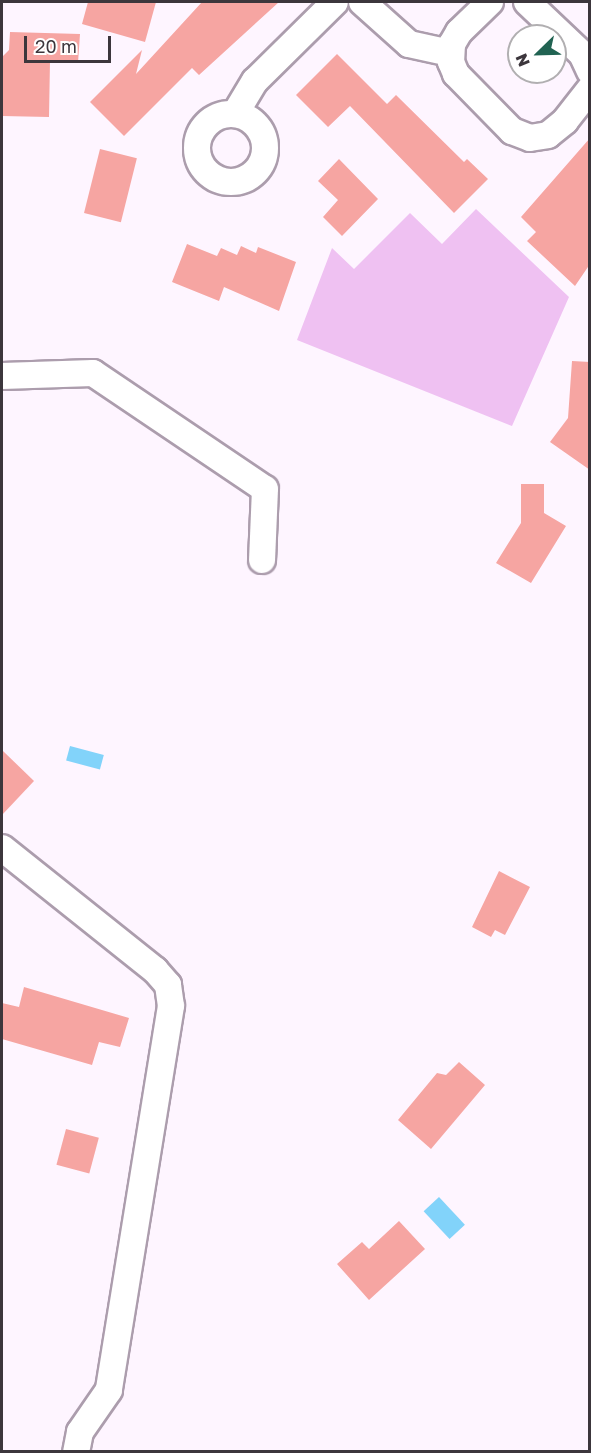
<!DOCTYPE html>
<html>
<head>
<meta charset="utf-8">
<style>
  body { margin:0 }
  #map { position:relative; width:591px; height:1453px; overflow:hidden; background:#fef5ff; font-family:"Golos Text",sans-serif }
  div>[style] { position:absolute }
  .green>* { inset:0; background:#efc1f2 }
  .water>* { inset:0; background:#82d3fa; transform-origin:0 0 }
  .building>* { inset:0; background:#f6a5a2; transform-origin:0 0 }
  .roads { filter:drop-shadow(2px 0 #ac9dad) drop-shadow(-2px 0 #ac9dad) drop-shadow(0 2px #ac9dad) drop-shadow(0 -2px #ac9dad) }
  .street>* { height:26px; margin:-13px; padding:0 13px; transform-origin:13px; border-radius:13px; background:#fff }
  .street>.ring { margin:-13px; padding:0; box-sizing:content-box; background:none; border:26px solid #fff; border-radius:50% }
  span { translate:-50% -50%; white-space:nowrap; text-align:center; line-height:1.15; -webkit-text-stroke:4.5px #fff; paint-order:stroke }
  .frame { position:absolute; inset:0; border:3px solid #3c363c; pointer-events:none }
  .north { position:absolute; left:507px; top:24px; width:60px; height:60px; box-sizing:border-box; background:#fff; border:2px solid #b1afb1; border-radius:50%; rotate:247deg; font-size:16px; font-weight:700; line-height:24px; text-align:center; color:#3c363c }
  .north::after { content:''; display:block; margin:auto; width:21px; height:27px; background:#216352; clip-path:polygon(50% 0,100% 100%,50% 72%,0 100%) }
  .scale { position:absolute; left:24px; top:36px; width:87px; height:27px; box-sizing:border-box; border:3px solid #3c363c; border-top:0; padding-left:8px; font-size:18px; line-height:21px; white-space:nowrap; color:#3c363c; -webkit-text-stroke:4px #fff; paint-order:stroke }
</style>
</head>
<body>
<div id="map">
  <div class="green">
    <div style="clip-path:polygon(476px 209px,569px 297px,512px 426px,297px 340px,332px 248px,354px 269px,410px 213px,442px 244px)"></div>
  </div>
  <div class="water">
    <div style="left:70px;top:746px;width:35px;height:15px;rotate:15deg"></div>
    <div style="left:439px;top:1197px;width:38px;height:21px;rotate:47deg"></div>
  </div>
  <div class="building">
    <div style="clip-path:polygon(88px 2px,156px 2px,145px 42px,82px 24px)"></div>
    <div style="clip-path:polygon(202px 2px,279px 2px,199px 75px,192px 68px,124px 136px,90px 102px,142px 50px,136px 74px)"></div>
    <div style="clip-path:polygon(10px 32px,80px 34px,78px 63px,50px 61px,49px 117px,2px 116px,2px 57px,9px 50px)"></div>
    <div style="clip-path:polygon(337px 54px,387px 104px,396px 95px,464px 162px,467px 159px,488px 179px,454px 213px,350px 106px,328px 127px,296px 95px)"></div>
    <div style="clip-path:polygon(590px 138px,590px 264px,575px 286px,527px 241px,536px 232px,521px 217px)"></div>
    <div style="left:100px;top:149px;width:38px;height:66px;rotate:14deg"></div>
    <div style="clip-path:polygon(339px 159px,378px 199px,342px 236px,323px 217px,338px 200px,318px 181px)"></div>
    <div style="clip-path:polygon(187px 244px,217px 256px,221px 248px,237px 255px,241px 246px,256px 253px,258px 247px,296px 262px,279px 311px,224px 287px,219px 301px,172px 282px)"></div>
    <div style="clip-path:polygon(572px 361px,590px 362px,590px 470px,550px 442px,568px 418px)"></div>
    <div style="clip-path:polygon(521px 484px,544px 484px,544px 513px,566px 526px,531px 583px,496px 563px,521px 523px)"></div>
    <div style="clip-path:polygon(2px 750px,34px 781px,2px 815px)"></div>
    <div style="clip-path:polygon(499px 871px,530px 887px,505px 935px,495px 930px,491px 937px,472px 927px)"></div>
    <div style="clip-path:polygon(24px 987px,129px 1018px,120px 1047px,99px 1042px,92px 1065px,2px 1039px,2px 1003px,19px 1007px)"></div>
    <div style="clip-path:polygon(459px 1062px,485px 1085px,431px 1149px,398px 1120px,437px 1073px,446px 1075px)"></div>
    <div style="left:66px;top:1129px;width:34px;height:37px;rotate:15deg"></div>
    <div style="clip-path:polygon(399px 1221px,425px 1249px,369px 1300px,337px 1264px,362px 1242px,369px 1249px)"></div>
  </div>
  <div class="roads">
    <div class="street">
      <div style="left:362px;top:2px;width:63px;rotate:41.8deg"></div>
      <div style="left:409px;top:44px;width:42px;rotate:12.4deg"></div>
      <div style="left:490px;top:2px;width:43px;rotate:135.9deg"></div>
      <div style="left:459px;top:32px;width:14px;rotate:120deg"></div>
      <div style="left:452px;top:44px;width:18px;rotate:93deg"></div>
      <div style="left:451px;top:62px;width:13px;rotate:67deg"></div>
      <div style="left:456px;top:74px;width:80px;rotate:45.5deg"></div>
      <div style="left:512px;top:131px;width:19px;rotate:21deg"></div>
      <div style="left:530px;top:138px;width:18px;rotate:-9deg"></div>
      <div style="left:548px;top:135px;width:22px;rotate:-39deg"></div>
      <div style="left:565px;top:121px;width:41px;rotate:-52deg"></div>
      <div style="left:527px;top:2px;width:76px;rotate:43.4deg"></div>
      <div style="left:582px;top:54px;width:19px;rotate:65deg"></div>
      <div style="left:235px;top:114px;width:39px;rotate:-59deg"></div>
      <div style="left:255px;top:81px;width:112px;rotate:-44.6deg"></div>
      <div class="ring" style="left:197px;top:114px;width:42px;height:42px"></div>
      <div style="left:2px;top:376px;width:91px;rotate:-1.9deg"></div>
      <div style="left:93px;top:373px;width:207px;rotate:34deg"></div>
      <div style="left:265px;top:489px;width:71px;rotate:92.4deg"></div>
      <div style="left:2px;top:848px;width:196px;rotate:38.6deg"></div>
      <div style="left:155px;top:970px;width:20px;rotate:49deg"></div>
      <div style="left:168px;top:985px;width:21px;rotate:82deg"></div>
      <div style="left:171px;top:1006px;width:389px;rotate:99.2deg"></div>
      <div style="left:109px;top:1390px;width:51px;rotate:124.6deg"></div>
      <div style="left:80px;top:1432px;width:20px;rotate:101deg"></div>
    </div>
  </div>
  <div class="frame"></div>
  <div class="north">N</div>
  <div class="scale">20 m</div>
</div>
</body>
</html>
